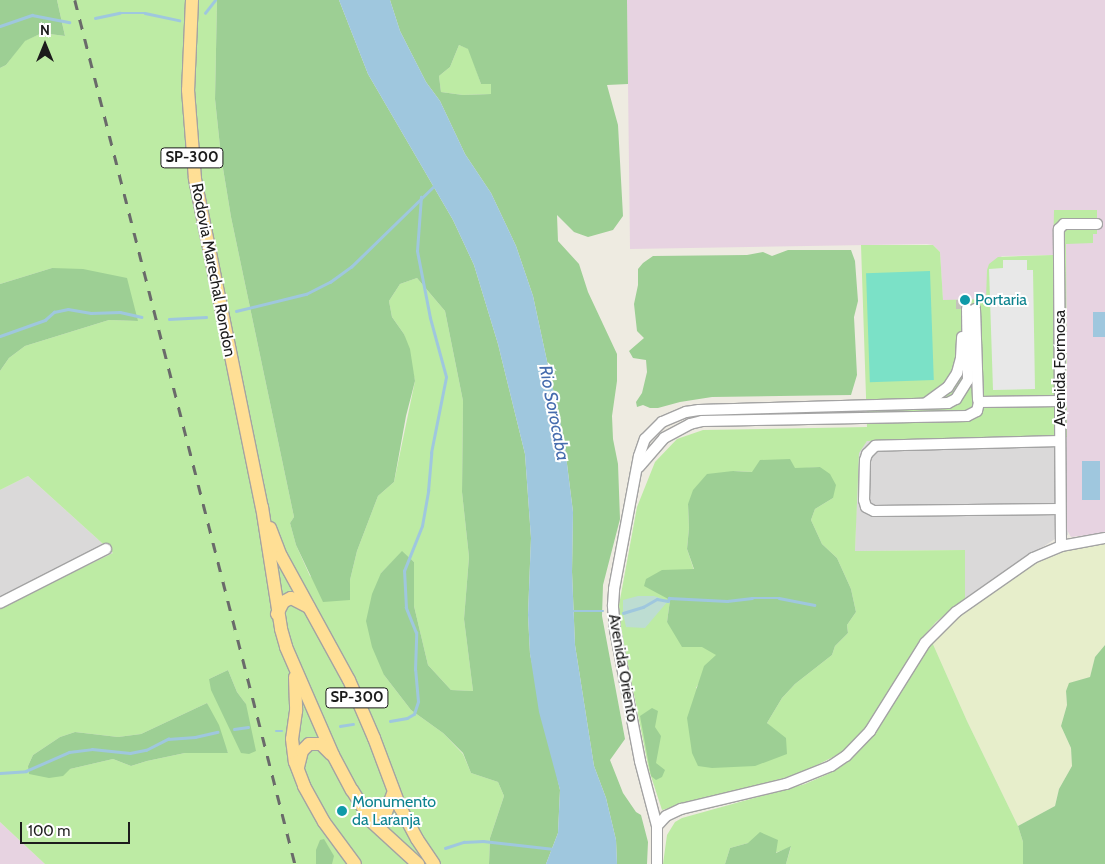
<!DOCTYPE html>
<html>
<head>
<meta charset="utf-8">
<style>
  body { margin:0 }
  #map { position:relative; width:1105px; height:864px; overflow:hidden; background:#eeebe1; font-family:Cabin,sans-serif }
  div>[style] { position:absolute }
  .residential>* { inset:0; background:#dad9d9 }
  .industrial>* { inset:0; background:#e7d3e1 }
  .farmland>* { inset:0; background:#e7eecb }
  .grass>* { inset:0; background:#bdeba4 }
  .forest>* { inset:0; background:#9dcf94 }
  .wetland>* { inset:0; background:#bdddd2 }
  .pitch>* { inset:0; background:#7be1c7; transform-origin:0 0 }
  .parking>* { inset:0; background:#e8e8e8 }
  .water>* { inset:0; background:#9fc7de; transform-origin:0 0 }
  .stream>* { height:2.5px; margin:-1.25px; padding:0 1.25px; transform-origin:1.25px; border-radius:1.25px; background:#9fc7de }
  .minor-tunnel>* { height:10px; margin-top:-5px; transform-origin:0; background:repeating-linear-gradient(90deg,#c4c2ba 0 10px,transparent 0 15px) }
  .roads { filter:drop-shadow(1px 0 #a3a3a3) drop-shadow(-1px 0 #a3a3a3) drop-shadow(0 1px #a3a3a3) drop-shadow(0 -1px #a3a3a3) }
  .minor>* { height:10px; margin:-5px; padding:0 5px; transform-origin:5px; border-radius:5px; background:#fff }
  .major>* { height:12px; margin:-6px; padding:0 6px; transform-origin:6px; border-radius:6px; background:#ffdf95 }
  .rail>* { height:2.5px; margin-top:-1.25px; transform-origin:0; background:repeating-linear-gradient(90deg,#6a6a6a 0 10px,transparent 0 20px) }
  .dots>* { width:14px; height:14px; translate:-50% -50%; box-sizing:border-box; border:2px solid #fff; border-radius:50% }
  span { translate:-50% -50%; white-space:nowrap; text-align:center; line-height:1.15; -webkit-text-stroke:4px #fff; paint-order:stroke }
  .shield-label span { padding:1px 4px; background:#fff; border:1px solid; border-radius:4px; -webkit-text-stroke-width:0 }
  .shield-label { font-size:15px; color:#1c1c1c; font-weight:700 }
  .street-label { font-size:16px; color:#1c1c1c }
  .culture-label { font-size:16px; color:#0d838f }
  .left { translate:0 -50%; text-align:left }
  .water-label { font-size:18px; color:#466cae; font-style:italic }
  .north { position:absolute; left:20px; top:20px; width:50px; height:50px; -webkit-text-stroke:4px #fff; paint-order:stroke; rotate:0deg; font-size:14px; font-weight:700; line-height:20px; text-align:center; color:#1c1c1c }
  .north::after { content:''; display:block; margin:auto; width:18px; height:22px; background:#1c1c1c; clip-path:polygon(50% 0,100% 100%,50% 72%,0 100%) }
  .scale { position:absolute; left:20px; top:822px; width:110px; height:22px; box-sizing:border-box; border:2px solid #1c1c1c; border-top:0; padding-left:6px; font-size:15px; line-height:18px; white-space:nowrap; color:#1c1c1c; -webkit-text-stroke:4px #fff; paint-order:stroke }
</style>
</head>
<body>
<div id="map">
  <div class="residential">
    <div style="clip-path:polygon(1067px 437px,1068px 535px,1055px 539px,965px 598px,964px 550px,855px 551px,858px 453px,867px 441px)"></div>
    <div style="clip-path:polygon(28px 476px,113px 553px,0 608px,0 490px)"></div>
  </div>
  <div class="industrial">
    <div style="clip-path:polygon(627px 0,1105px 0,1105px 533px,1071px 537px,1067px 530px,1066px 243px,1093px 243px,1093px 234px,1097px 234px,1096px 210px,1053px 255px,1002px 256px,987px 270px,987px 299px,943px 301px,940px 252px,933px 245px,927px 244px,630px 249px)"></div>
    <div style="clip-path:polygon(0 822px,45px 864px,0 864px)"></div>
  </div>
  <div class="farmland">
    <div style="clip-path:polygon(1105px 543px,1105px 645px,1095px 657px,1090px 677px,1070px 683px,1066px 691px,1067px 705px,1061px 726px,1071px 748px,1072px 766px,1059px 789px,1055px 806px,1018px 826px,967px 721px,932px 642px,959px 616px,1036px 563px,1076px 547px)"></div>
  </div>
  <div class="grass">
    <div style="clip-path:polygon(evenodd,57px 0,217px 0,215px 99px,221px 156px,231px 217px,294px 517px,290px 523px,296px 545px,310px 576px,350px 600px,350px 580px,357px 551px,378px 496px,394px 482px,415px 381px,404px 334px,392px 317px,389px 301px,400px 284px,417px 278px,445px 311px,463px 401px,462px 492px,469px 557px,464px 619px,473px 691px,451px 690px,428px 665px,414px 606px,414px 562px,402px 552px,381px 573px,384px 675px,411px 710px,443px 733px,463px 754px,471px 773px,498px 782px,504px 796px,490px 838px,489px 864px,45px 864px,0 822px,0 608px,113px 553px,28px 476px,0 490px,0 371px,9px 358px,25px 346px,109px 320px,138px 321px,52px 268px,0 284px,0 68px,6px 65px,24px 41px,42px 33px,65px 36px,57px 0,228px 670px,237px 692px,246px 704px,209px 679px,228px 670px,57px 0,207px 703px,228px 753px,185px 753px,147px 761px,131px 766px,113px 759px,70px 769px,28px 766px,33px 755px,60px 737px,75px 732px,118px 737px,141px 734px,207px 703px)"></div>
    <div style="clip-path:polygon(459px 45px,469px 49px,481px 84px,491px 84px,491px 94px,463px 95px,441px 92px,439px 76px,450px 67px)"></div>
    <div style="clip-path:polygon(evenodd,1054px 210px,1097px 210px,1097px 234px,1093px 234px,1093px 243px,1066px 244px,1067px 437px,867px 441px,859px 453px,855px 551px,965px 550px,965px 598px,936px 622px,921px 639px,866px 728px,843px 752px,799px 774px,662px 810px,649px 770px,621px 629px,619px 605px,637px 507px,655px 462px,677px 439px,703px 430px,867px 427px,861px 245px,933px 245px,940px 252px,943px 300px,986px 299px,987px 270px,989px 264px,998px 257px,1053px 255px,1054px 210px,820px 467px,833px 498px,815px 509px,811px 520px,822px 544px,837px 558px,851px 589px,856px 612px,847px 625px,848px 633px,835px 646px,832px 655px,795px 684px,782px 698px,767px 723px,772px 728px,696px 688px,717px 655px,667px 622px,670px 600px,662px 570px,694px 570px,687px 549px,689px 528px,688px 504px,733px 471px,753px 472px,820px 467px)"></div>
    <div style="clip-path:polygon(932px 642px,967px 721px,1018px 826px,1023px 842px,1023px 864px,786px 864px,791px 847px,775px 853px,748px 843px,730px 848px,725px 864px,663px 864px,667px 835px,675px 822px,682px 818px,805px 784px,828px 774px,849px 760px,874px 734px)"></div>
  </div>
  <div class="forest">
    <div style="clip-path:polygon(0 0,57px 0,65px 36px,42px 33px,25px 41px,6px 65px,0 68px)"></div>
    <div style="clip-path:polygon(217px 0,339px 0,368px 74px,453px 220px,474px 265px,498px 344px,525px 454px,531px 538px,528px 615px,530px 654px,560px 790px,558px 833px,546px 864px,489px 864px,490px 838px,504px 796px,498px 782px,471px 773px,463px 753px,443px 733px,411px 710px,384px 675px,372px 647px,366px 621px,372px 594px,381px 573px,402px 551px,414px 562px,414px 606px,428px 665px,451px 690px,473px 691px,464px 619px,469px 557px,462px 492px,463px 401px,445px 311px,417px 278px,400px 284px,389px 301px,392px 317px,404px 334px,410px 349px,415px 381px,406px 416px,394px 482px,378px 496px,357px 551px,350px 580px,350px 600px,323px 602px,296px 545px,290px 523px,294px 517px,231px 217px,221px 156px,215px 99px)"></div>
    <div style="clip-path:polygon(evenodd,390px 0,627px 0,628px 84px,607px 85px,618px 125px,623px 216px,613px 230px,588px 237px,574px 232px,557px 215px,558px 241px,579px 264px,588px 292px,617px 354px,617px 381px,612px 416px,613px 439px,618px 464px,620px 519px,603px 585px,602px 616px,625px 739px,610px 760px,623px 793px,636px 812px,641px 815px,648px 842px,647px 864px,617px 864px,616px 840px,606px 798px,594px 766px,575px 645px,572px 572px,573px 512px,564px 440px,533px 296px,516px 246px,491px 193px,465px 154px,440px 101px,426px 82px,400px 31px,390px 0,459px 45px,468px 49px,481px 84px,491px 84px,491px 94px,463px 95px,441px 92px,439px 76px,450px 67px,459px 45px)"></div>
    <div style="clip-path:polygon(788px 250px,851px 250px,855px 261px,858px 301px,854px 317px,857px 375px,851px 395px,712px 397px,680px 402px,658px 408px,650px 408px,643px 405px,637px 407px,636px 402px,642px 393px,647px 372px,646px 360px,633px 358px,629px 351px,644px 338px,637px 331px,634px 304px,638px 285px,638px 269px,643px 263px,653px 256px,747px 255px,763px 252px,772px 256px)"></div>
    <div style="clip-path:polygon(52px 268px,83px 269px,127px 278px,138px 321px,109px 320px,25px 346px,9px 358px,0 371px,0 284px)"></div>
    <div style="clip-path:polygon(790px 459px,795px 468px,820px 467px,830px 474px,836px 485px,833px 498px,815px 509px,811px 520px,822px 544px,837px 558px,851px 589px,856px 612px,847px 625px,848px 633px,835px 646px,832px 655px,795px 684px,782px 698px,767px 723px,786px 738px,787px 754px,755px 766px,712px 768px,698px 766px,692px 753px,687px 718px,704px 666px,716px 655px,702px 647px,682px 647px,667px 622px,670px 600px,644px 586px,646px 579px,662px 570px,694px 569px,687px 549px,689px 528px,688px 504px,693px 490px,707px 474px,733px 471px,752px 472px,760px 460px)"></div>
    <div style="clip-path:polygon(1105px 645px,1105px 864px,1023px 864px,1023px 842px,1018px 826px,1055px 806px,1059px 789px,1072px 766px,1071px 748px,1061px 726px,1067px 705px,1066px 691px,1069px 683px,1090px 677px,1095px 657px)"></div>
    <div style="clip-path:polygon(228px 670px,237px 692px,246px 704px,256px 751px,249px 754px,241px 753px,211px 690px,209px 679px)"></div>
    <div style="clip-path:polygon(207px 703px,219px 725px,228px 753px,185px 753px,147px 761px,131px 766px,113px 759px,70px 769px,63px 776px,49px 778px,29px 774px,28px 766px,33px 755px,60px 737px,75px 732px,118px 737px,141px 734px)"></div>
    <div style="clip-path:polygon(652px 708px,658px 711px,655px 727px,661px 736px,656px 763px,665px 770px,662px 777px,656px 780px,651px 776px,640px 716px)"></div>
    <div style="clip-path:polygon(760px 832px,778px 840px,776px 853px,791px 846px,786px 864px,725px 864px,730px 848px,748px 843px)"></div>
    <div style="clip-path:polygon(324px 839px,334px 856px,332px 864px,316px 864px,316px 850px,320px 840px)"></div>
  </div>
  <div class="wetland">
    <div style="clip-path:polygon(638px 596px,654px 596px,668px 601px,645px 628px,626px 627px,623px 613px,623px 600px)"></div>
  </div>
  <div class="pitch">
    <div style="left:930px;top:271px;width:109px;height:64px;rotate:88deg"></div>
  </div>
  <div class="parking">
    <div style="clip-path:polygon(1003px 260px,1027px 260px,1027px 270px,1033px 270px,1035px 389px,993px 390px,989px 269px,1003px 268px)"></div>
  </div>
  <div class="water">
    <div style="clip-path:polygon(339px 0,390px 0,400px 31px,426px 82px,440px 101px,465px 154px,491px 193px,516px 246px,533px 296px,564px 440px,573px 512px,572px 572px,575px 645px,594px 766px,606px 798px,616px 840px,617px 864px,546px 864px,558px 833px,560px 790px,539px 712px,530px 654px,528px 615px,531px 538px,525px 454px,498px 344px,474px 265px,453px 220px,368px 74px)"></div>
    <div style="left:1093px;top:312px;width:12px;height:25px"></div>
    <div style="left:1082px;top:461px;width:18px;height:39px"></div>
  </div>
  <div class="stream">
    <div style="left:205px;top:13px;width:16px;rotate:-52deg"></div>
    <div style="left:95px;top:18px;width:25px;rotate:-12deg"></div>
    <div style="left:119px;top:13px;width:26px"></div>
    <div style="left:145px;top:13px;width:35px;rotate:12deg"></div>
    <div style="left:0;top:26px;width:34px;rotate:-19deg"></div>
    <div style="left:32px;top:15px;width:38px;rotate:11deg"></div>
    <div style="left:236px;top:311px;width:72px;rotate:-13.7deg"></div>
    <div style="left:306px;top:294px;width:27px;rotate:-27deg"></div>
    <div style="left:330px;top:282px;width:26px;rotate:-36deg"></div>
    <div style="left:351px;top:267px;width:119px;rotate:-44.3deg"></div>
    <div style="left:169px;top:319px;width:37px;rotate:-3deg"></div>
    <div style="left:0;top:336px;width:48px;rotate:-19.6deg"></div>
    <div style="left:45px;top:320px;width:12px;rotate:-42deg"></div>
    <div style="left:54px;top:312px;width:14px;rotate:-12deg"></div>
    <div style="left:68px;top:309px;width:23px;rotate:10deg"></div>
    <div style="left:91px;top:313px;width:29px;rotate:-2deg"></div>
    <div style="left:120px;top:312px;width:22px;rotate:13deg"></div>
    <div style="left:572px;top:611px;width:31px"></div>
    <div style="left:623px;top:613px;width:21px;rotate:-17deg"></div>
    <div style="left:643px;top:607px;width:16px;rotate:-30deg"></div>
    <div style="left:657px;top:599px;width:11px;rotate:10deg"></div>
    <div style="left:668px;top:601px;width:3px;rotate:-72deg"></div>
    <div style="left:669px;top:598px;width:58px;rotate:3deg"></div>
    <div style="left:727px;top:601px;width:25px;rotate:-7deg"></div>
    <div style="left:752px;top:598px;width:27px"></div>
    <div style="left:779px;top:598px;width:36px;rotate:11deg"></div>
    <div style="left:390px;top:721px;width:17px;rotate:-10deg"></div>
    <div style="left:407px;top:718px;width:8px;rotate:-30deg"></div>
    <div style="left:414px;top:714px;width:13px;rotate:-72deg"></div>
    <div style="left:418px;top:702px;width:32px;rotate:-95deg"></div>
    <div style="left:415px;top:670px;width:37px;rotate:-88deg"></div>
    <div style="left:416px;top:633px;width:27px;rotate:-112deg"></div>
    <div style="left:406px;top:608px;width:37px;rotate:-93deg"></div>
    <div style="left:404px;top:571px;width:48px;rotate:-68.2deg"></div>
    <div style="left:422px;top:526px;width:36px;rotate:-80deg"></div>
    <div style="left:428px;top:491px;width:38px;rotate:-85deg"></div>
    <div style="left:431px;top:453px;width:77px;rotate:-78.8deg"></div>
    <div style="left:446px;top:377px;width:61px;rotate:-105.2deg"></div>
    <div style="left:430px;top:318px;width:68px;rotate:-101deg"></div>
    <div style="left:417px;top:251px;width:54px;rotate:-85.8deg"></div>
    <div style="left:340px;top:726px;width:13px;rotate:-9deg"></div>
    <div style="left:234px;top:729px;width:14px;rotate:-8deg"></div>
    <div style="left:276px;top:731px;width:6px"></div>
    <div style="left:0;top:773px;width:26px;rotate:-4deg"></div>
    <div style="left:26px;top:771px;width:47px;rotate:-23.8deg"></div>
    <div style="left:69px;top:752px;width:23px;rotate:-7deg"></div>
    <div style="left:92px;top:749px;width:38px;rotate:6deg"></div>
    <div style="left:130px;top:753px;width:16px;rotate:-11deg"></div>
    <div style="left:146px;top:750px;width:25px;rotate:-27deg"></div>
    <div style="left:168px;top:739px;width:27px;rotate:-4deg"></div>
    <div style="left:195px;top:737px;width:23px;rotate:-13deg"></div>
    <div style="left:445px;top:848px;width:20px;rotate:-18deg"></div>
    <div style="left:464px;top:842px;width:19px;rotate:-3deg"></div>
    <div style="left:483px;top:841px;width:71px;rotate:6.4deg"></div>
  </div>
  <div class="minor-tunnel">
    <div style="left:961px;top:300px;width:9px;rotate:90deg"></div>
  </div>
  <div class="roads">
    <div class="minor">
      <div style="left:975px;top:309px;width:91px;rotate:88.1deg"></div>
      <div style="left:979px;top:402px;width:81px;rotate:-0.7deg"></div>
      <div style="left:926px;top:403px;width:27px;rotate:-36deg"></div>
      <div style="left:948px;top:387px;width:17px;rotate:-57deg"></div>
      <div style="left:957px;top:373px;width:16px;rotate:-75deg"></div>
      <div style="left:961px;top:358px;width:21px;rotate:-87deg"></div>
      <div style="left:1060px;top:441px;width:185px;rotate:178.5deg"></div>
      <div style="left:875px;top:446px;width:11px;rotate:135deg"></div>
      <div style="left:867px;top:454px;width:6px;rotate:108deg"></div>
      <div style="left:865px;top:460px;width:40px;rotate:91.4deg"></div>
      <div style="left:864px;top:500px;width:7px;rotate:74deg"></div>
      <div style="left:866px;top:507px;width:9px;rotate:27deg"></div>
      <div style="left:874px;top:511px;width:186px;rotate:-0.6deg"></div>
      <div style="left:639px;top:467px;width:38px;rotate:-49deg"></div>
      <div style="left:664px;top:438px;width:30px;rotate:-28deg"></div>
      <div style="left:690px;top:424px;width:12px;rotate:-14deg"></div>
      <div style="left:702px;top:421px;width:265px;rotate:-1.1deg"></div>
      <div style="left:967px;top:416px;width:11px;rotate:-27deg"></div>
      <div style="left:977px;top:411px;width:9px;rotate:-77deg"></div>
      <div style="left:1061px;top:546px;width:317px;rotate:-90.4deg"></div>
      <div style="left:1059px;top:229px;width:7px;rotate:-45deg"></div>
      <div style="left:1064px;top:224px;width:33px"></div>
      <div style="left:0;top:603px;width:119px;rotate:-27deg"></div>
      <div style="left:657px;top:826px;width:13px;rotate:-48deg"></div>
      <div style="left:666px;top:816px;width:17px;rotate:-25deg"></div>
      <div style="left:681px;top:809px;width:108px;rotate:-13.4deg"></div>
      <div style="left:786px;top:784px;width:48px;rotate:-21.8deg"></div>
      <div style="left:831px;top:766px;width:18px;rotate:-34deg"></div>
      <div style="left:846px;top:756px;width:35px;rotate:-46deg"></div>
      <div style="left:870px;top:731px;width:104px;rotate:-58deg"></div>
      <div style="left:925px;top:643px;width:44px;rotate:-45deg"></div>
      <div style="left:956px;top:612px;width:94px;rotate:-35deg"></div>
      <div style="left:1033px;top:558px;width:30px;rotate:-23deg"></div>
      <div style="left:1061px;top:546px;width:45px;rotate:-10.3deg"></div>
      <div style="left:657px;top:864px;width:38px;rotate:-90deg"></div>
      <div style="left:657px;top:826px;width:67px;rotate:-104.7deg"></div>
      <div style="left:640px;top:761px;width:133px;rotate:-100.8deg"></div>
      <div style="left:615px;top:630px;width:25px;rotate:-95deg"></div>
      <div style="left:613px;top:605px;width:16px;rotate:-86deg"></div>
      <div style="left:614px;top:589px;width:135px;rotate:-79.4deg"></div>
      <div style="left:639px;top:456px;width:18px;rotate:-71deg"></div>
      <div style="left:645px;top:439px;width:24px;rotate:-45deg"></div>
      <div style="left:662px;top:422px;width:26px;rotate:-23deg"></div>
      <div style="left:686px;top:412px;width:13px;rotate:-9deg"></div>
      <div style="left:699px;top:410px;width:249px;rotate:-1.6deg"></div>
      <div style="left:948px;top:403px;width:9px;rotate:-27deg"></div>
      <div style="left:956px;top:399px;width:22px;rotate:-58deg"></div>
      <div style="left:968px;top:380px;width:71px;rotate:-90.8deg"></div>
    </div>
    <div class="major">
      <div style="left:192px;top:0;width:90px;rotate:92.5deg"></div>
      <div style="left:188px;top:90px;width:89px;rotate:85.5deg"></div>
      <div style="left:195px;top:179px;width:335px;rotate:78.5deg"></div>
      <div style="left:262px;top:507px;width:123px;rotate:81.1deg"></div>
      <div style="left:281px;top:629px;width:19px;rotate:74deg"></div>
      <div style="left:286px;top:647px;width:118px;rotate:66.5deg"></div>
      <div style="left:333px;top:755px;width:40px;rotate:62deg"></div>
      <div style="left:352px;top:790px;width:36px;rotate:58deg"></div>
      <div style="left:371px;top:821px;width:64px;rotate:42.5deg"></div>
      <div style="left:270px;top:528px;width:30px;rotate:69deg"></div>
      <div style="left:281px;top:556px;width:141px;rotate:61.3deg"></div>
      <div style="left:349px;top:680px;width:63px;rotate:66.7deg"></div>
      <div style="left:374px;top:738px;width:74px;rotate:69.4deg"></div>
      <div style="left:400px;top:807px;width:36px;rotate:62deg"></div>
      <div style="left:417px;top:839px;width:30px;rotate:56deg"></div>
      <div style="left:277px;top:614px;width:13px;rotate:-63deg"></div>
      <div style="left:283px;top:602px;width:9px;rotate:-27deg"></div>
      <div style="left:291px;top:598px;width:20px;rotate:27deg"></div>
      <div style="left:295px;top:677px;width:34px;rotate:88deg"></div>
      <div style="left:296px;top:711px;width:28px;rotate:98deg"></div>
      <div style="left:292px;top:739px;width:23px;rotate:83deg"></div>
      <div style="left:295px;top:762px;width:26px;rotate:69deg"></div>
      <div style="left:304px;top:786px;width:41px;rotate:60.9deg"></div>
      <div style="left:324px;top:822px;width:52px;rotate:53.6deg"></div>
      <div style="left:298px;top:767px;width:16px;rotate:-76deg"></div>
      <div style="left:302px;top:751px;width:10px;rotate:-45deg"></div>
      <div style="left:309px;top:744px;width:12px"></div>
      <div style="left:321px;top:744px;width:14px;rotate:45deg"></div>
      <div style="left:364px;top:810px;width:12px;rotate:14deg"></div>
      <div style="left:376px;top:813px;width:10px;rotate:-6deg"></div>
      <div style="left:386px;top:812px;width:19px;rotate:-69deg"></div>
    </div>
  </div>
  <div class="rail">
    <div style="left:75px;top:0;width:892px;rotate:75.71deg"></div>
  </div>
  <div class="dots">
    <div style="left:965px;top:300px;background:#0f9aa8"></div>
    <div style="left:342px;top:811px;background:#0f9aa8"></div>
  </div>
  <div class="shield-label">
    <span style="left:192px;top:158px">SP-300</span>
    <span style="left:357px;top:698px">SP-300</span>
  </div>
  <div class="street-label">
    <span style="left:213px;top:270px;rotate:79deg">Rodovia Marechal Rondon</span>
    <span style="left:1060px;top:368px;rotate:-90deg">Avenida Formosa</span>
    <span style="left:623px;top:668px;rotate:80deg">Avenida Oriento</span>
  </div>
  <div class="culture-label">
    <span class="left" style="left:975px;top:300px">Portaria</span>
    <span class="left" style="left:352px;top:811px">Monumento<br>da Laranja</span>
  </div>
  <div class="water-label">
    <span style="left:554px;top:413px;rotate:79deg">Rio Sorocaba</span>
  </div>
  <div class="north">N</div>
  <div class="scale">100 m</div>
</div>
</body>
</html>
